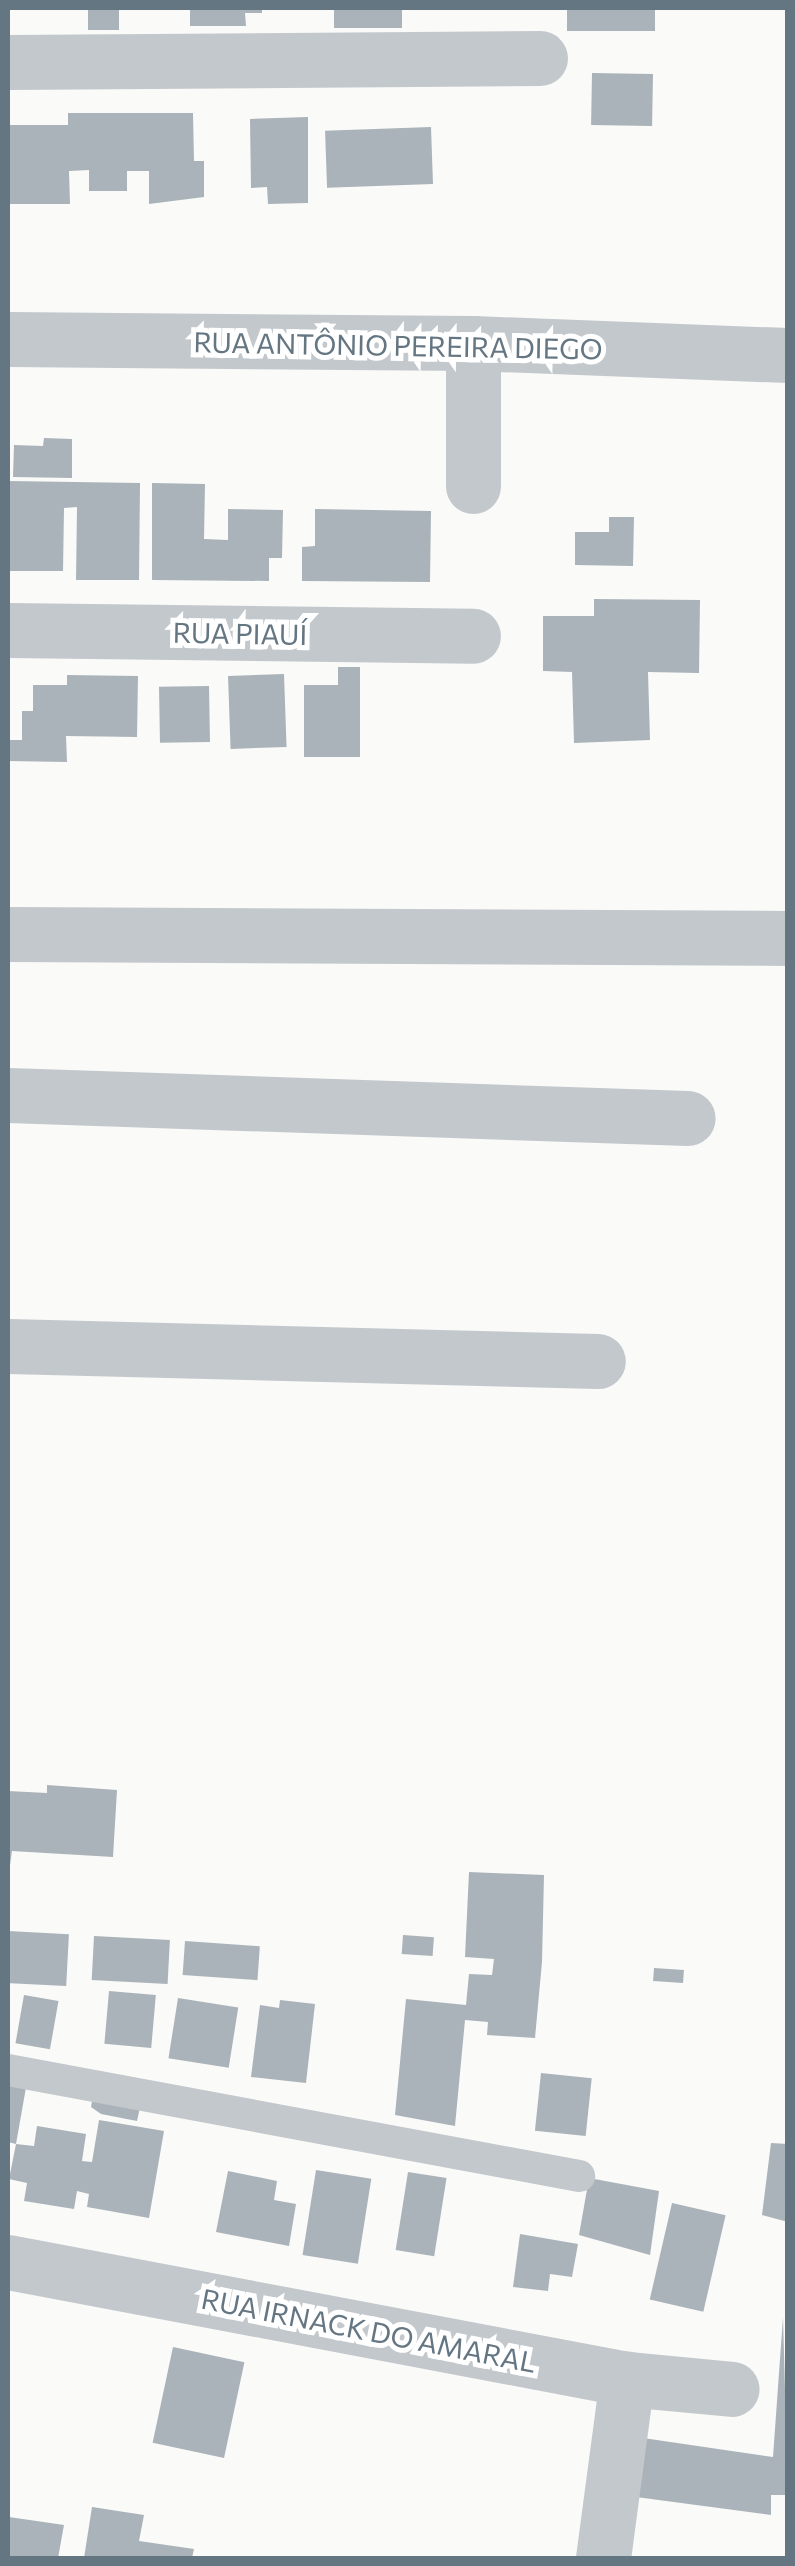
<!DOCTYPE html>
<html>
<head>
<meta charset="utf-8">
<style>
  body { margin:0 }
  #map { position:relative; width:795px; height:2566px; overflow:hidden; background:#fafaf8; font-family:Commissioner,sans-serif }
  div>[style] { position:absolute }
  .building>* { inset:0; background:#aab3b9; transform-origin:0 0 }
  .service>* { height:32px; margin:-16px; padding:0 16px; transform-origin:16px; border-radius:16px; background:#c3c8cc }
  .minor>* { height:55px; margin:-27.5px; padding:0 27.5px; transform-origin:27.5px; border-radius:27.5px; background:#c3c8cc }
  span { translate:-50% -50%; white-space:nowrap; text-align:center; line-height:1.15; -webkit-text-stroke:10px #fff; paint-order:stroke }
  .street-label { font-size:28px; color:#657683 }
  .frame { position:absolute; inset:0; border:10px solid #657683; pointer-events:none }
</style>
</head>
<body>
<div id="map">
  <div class="building">
    <div style="left:88px;top:8px;width:31px;height:22px"></div>
    <div style="clip-path:polygon(190px 8px,262px 8px,262px 13px,245px 13px,246px 26px,190px 26px)"></div>
    <div style="left:334px;top:8px;width:68px;height:20px"></div>
    <div style="left:567px;top:8px;width:88px;height:23px"></div>
    <div style="left:592px;top:73px;width:61px;height:52px;rotate:1deg"></div>
    <div style="clip-path:polygon(68px 113px,193px 113px,194px 161px,204px 161px,204px 197px,149px 204px,149px 171px,127px 171px,127px 191px,89px 191px,89px 170px,69px 171px,70px 204px,8px 204px,8px 125px,68px 125px)"></div>
    <div style="clip-path:polygon(308px 117px,308px 203px,268px 204px,267px 187px,251px 188px,250px 119px)"></div>
    <div style="left:431px;top:127px;width:57px;height:106px;rotate:88deg"></div>
    <div style="clip-path:polygon(44px 438px,72px 439px,72px 478px,13px 477px,14px 445px,43px 446px)"></div>
    <div style="clip-path:polygon(8px 481px,140px 483px,139px 580px,76px 580px,77px 507px,64px 508px,63px 571px,8px 571px)"></div>
    <div style="clip-path:polygon(152px 483px,205px 484px,204px 539px,228px 540px,228px 509px,283px 510px,282px 558px,269px 558px,269px 581px,152px 580px)"></div>
    <div style="clip-path:polygon(315px 509px,431px 511px,430px 582px,302px 581px,302px 547px,315px 546px)"></div>
    <div style="clip-path:polygon(609px 517px,634px 517px,633px 566px,575px 565px,575px 532px,609px 532px)"></div>
    <div style="clip-path:polygon(594px 599px,700px 600px,699px 673px,648px 672px,650px 740px,574px 743px,572px 672px,543px 671px,543px 616px,594px 616px)"></div>
    <div style="clip-path:polygon(338px 667px,360px 667px,360px 757px,304px 757px,304px 685px,338px 685px)"></div>
    <div style="left:284px;top:674px;width:73px;height:56px;rotate:88deg"></div>
    <div style="clip-path:polygon(67px 675px,138px 676px,137px 737px,66px 736px,67px 762px,8px 761px,8px 740px,22px 740px,22px 711px,33px 711px,33px 685px,67px 685px)"></div>
    <div style="left:209px;top:686px;width:56px;height:50px;rotate:89deg"></div>
    <div style="clip-path:polygon(47px 1785px,117px 1790px,113px 1857px,12px 1851px,8px 1880px,8px 1791px,47px 1793px)"></div>
    <div style="clip-path:polygon(469px 1872px,544px 1875px,542px 1962px,535px 2038px,487px 2035px,488px 2022px,465px 2020px,455px 2126px,395px 2115px,406px 1999px,466px 2005px,469px 1974px,492px 1975px,494px 1959px,465px 1957px)"></div>
    <div style="left:8px;top:1931px;width:61px;height:52px;rotate:3deg"></div>
    <div style="left:403px;top:1935px;width:31px;height:19px;rotate:4deg"></div>
    <div style="left:94px;top:1936px;width:76px;height:44px;rotate:3deg"></div>
    <div style="left:185px;top:1941px;width:75px;height:34px;rotate:4deg"></div>
    <div style="left:654px;top:1968px;width:30px;height:13px;rotate:4deg"></div>
    <div style="left:109px;top:1991px;width:47px;height:53px;rotate:5deg"></div>
    <div style="left:24px;top:1995px;width:35px;height:49px;rotate:10deg"></div>
    <div style="left:178px;top:1998px;width:61px;height:61px;rotate:9deg"></div>
    <div style="clip-path:polygon(280px 2000px,315px 2004px,306px 2083px,251px 2077px,260px 2005px,279px 2008px)"></div>
    <div style="clip-path:polygon(8px 2072px,28px 2076px,16px 2144px,8px 2142px)"></div>
    <div style="left:541px;top:2073px;width:51px;height:58px;rotate:6deg"></div>
    <div style="clip-path:polygon(94px 2090px,142px 2098px,137px 2121px,101px 2114px,91px 2107px)"></div>
    <div style="clip-path:polygon(99px 2120px,164px 2131px,149px 2218px,87px 2207px,89px 2194px,77px 2191px,74px 2209px,24px 2201px,27px 2183px,9px 2179px,16px 2144px,34px 2146px,37px 2126px,86px 2134px,82px 2161px,92px 2162px)"></div>
    <div style="clip-path:polygon(771px 2143px,788px 2144px,788px 2222px,762px 2215px)"></div>
    <div style="left:316px;top:2170px;width:56px;height:86px;rotate:9deg"></div>
    <div style="clip-path:polygon(228px 2171px,277px 2181px,274px 2200px,296px 2204px,289px 2246px,216px 2232px)"></div>
    <div style="left:408px;top:2172px;width:39px;height:79px;rotate:9deg"></div>
    <div style="clip-path:polygon(589px 2178px,659px 2191px,650px 2255px,579px 2235px)"></div>
    <div style="left:672px;top:2203px;width:55px;height:99px;rotate:13deg"></div>
    <div style="clip-path:polygon(520px 2234px,578px 2244px,572px 2277px,550px 2274px,548px 2291px,513px 2287px)"></div>
    <div style="clip-path:polygon(783px 2317px,788px 2495px,771px 2495px,771px 2515px,636px 2497px,643px 2438px,773px 2457px)"></div>
    <div style="left:173px;top:2347px;width:73px;height:98px;rotate:12deg"></div>
    <div style="clip-path:polygon(92px 2507px,144px 2515px,139px 2541px,194px 2549px,192px 2558px,84px 2558px)"></div>
    <div style="clip-path:polygon(9px 2517px,64px 2525px,58px 2558px,8px 2558px)"></div>
  </div>
  <div class="service">
    <div style="left:8px;top:2070px;width:581px;rotate:10.52deg"></div>
  </div>
  <div class="minor">
    <div style="left:8px;top:62px;width:532px;rotate:-0.43deg"></div>
    <div style="left:8px;top:339px;width:465px;rotate:0.5deg"></div>
    <div style="left:473px;top:343px;width:315px;rotate:2.2deg"></div>
    <div style="left:473px;top:343px;width:143px;rotate:90deg"></div>
    <div style="left:8px;top:630px;width:465px;rotate:0.7deg"></div>
    <div style="left:8px;top:934px;width:780px;rotate:0.29deg"></div>
    <div style="left:8px;top:1095px;width:680px;rotate:1.94deg"></div>
    <div style="left:8px;top:1346px;width:590px;rotate:1.46deg"></div>
    <div style="left:8px;top:2262px;width:630px;rotate:10.7deg"></div>
    <div style="left:627px;top:2379px;width:105px;rotate:5.4deg"></div>
    <div style="left:603px;top:2558px;width:181px;rotate:-82.4deg"></div>
  </div>
  <div class="street-label">
    <span style="left:398px;top:345px;rotate:1deg">RUA ANTÔNIO PEREIRA DIEGO</span>
    <span style="left:240px;top:633px;rotate:1deg">RUA PIAUÍ</span>
    <span style="left:369px;top:2330px;rotate:11deg">RUA IRNACK DO AMARAL</span>
  </div>
  <div class="frame"></div>
</div>
</body>
</html>
